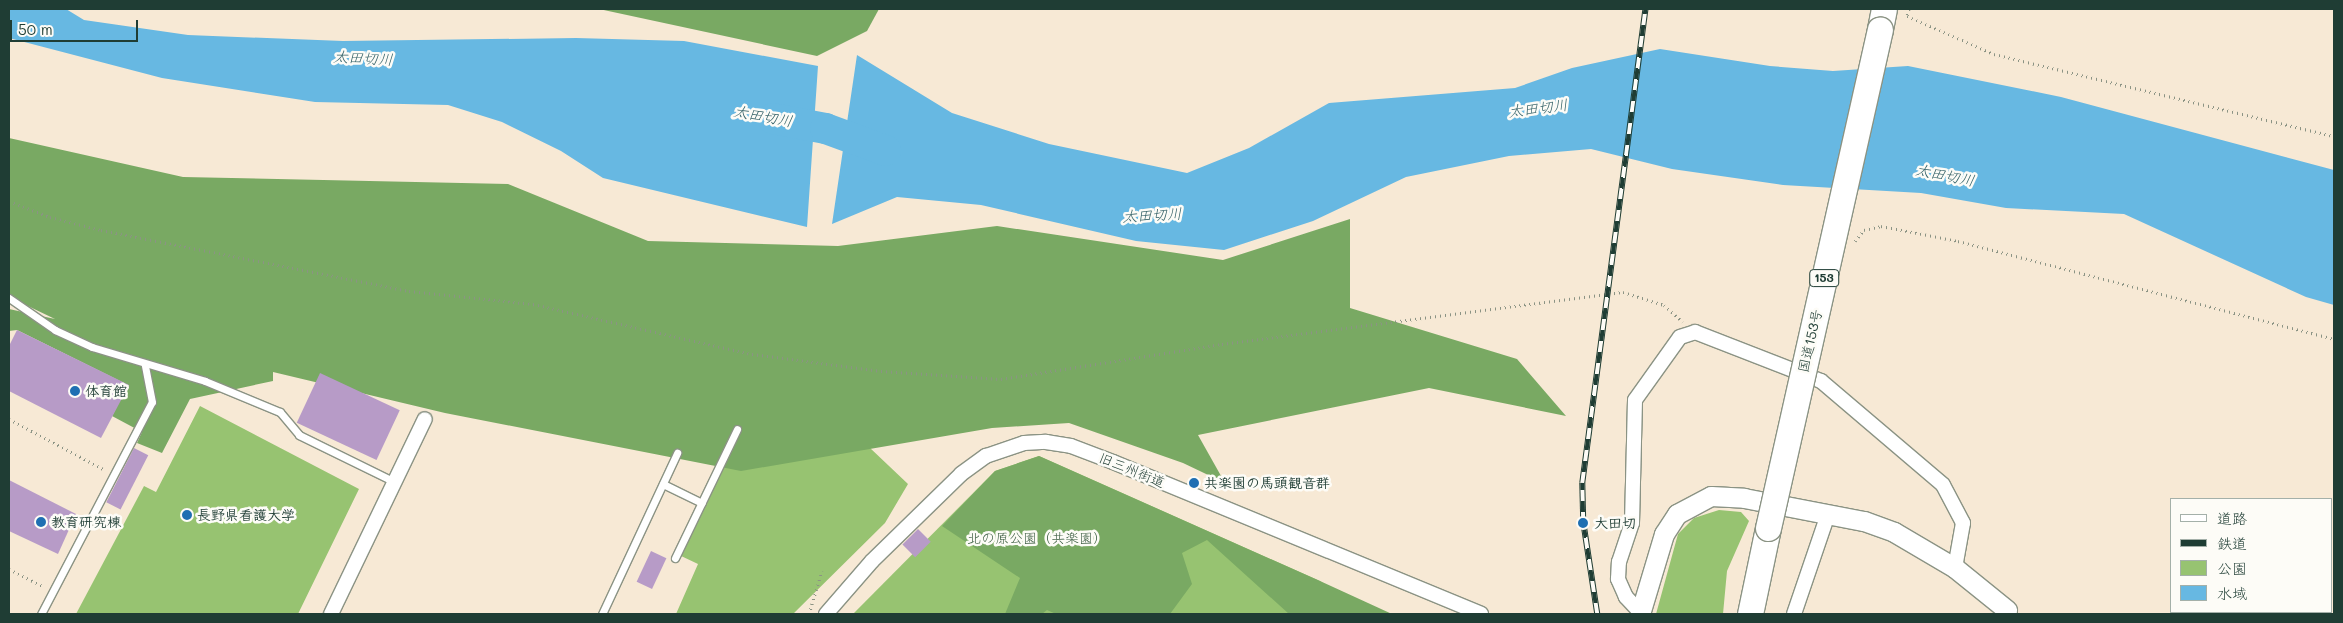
<!DOCTYPE html>
<html>
<head>
<meta charset="utf-8">
<style>
  body { margin:0 }
  #map { position:relative; width:2343px; height:623px; overflow:hidden; background:#f7e9d5; font-family:Mali,"Klee One",sans-serif }
  div>[style] { position:absolute }
  .green>* { inset:0; background:#97c371 }
  .forest>* { inset:0; background:#79a963 }
  .water>* { inset:0; background:#67b8e2 }
  .river>* { height:31px; margin:-15.5px; padding:0 15.5px; transform-origin:15.5px; border-radius:15.5px; background:#67b8e2 }
  .building>* { inset:0; background:#b79bc7; transform-origin:0 0 }
  .path>* { height:3px; margin-top:-1.5px; transform-origin:0; background:repeating-linear-gradient(90deg,#8b9384 0 1px,transparent 0 5px) }
  .roads { filter:drop-shadow(1px 0 #8b9384) drop-shadow(-1px 0 #8b9384) drop-shadow(0 1px #8b9384) drop-shadow(0 -1px #8b9384) }
  .lane>* { height:7px; margin:-3.5px; padding:0 3.5px; transform-origin:3.5px; border-radius:3.5px; background:#fff }
  .street>* { height:14px; margin:-7px; padding:0 7px; transform-origin:7px; border-radius:7px; background:#fff }
  .secondary>* { height:19px; margin:-9.5px; padding:0 9.5px; transform-origin:9.5px; border-radius:9.5px; background:#fff }
  .highway>* { height:25px; margin:-12.5px; padding:0 12.5px; transform-origin:12.5px; border-radius:12.5px; background:#fff }
  .rail>* { height:5.5px; margin-top:-2.75px; transform-origin:0; background:repeating-linear-gradient(90deg,#fdfcf7 0 11px,#1f3d34 0 22px); box-sizing:border-box; border-block:1px solid #1f3d34 }
  .bridges { filter:drop-shadow(1px 0 #8b9384) drop-shadow(-1px 0 #8b9384) drop-shadow(0 1px #8b9384) drop-shadow(0 -1px #8b9384) }
  .highway-bridge>* { height:25px; margin:-12.5px; padding:0 12.5px; transform-origin:12.5px; border-radius:12.5px; background:#fff }
  .dots>* { width:14px; height:14px; translate:-50% -50%; box-sizing:border-box; border:2px solid #fdfcf7; border-radius:50% }
  span { translate:-50% -50%; white-space:nowrap; text-align:center; line-height:1.15; -webkit-text-stroke:5px #fdfcf7; paint-order:stroke }
  .shield-label span { padding:1px 4px; background:#fdfcf7; border:1px solid; border-radius:4px; -webkit-text-stroke-width:0 }
  .shield-label { font-size:12px; color:#1f3d34; font-weight:700 }
  .street-label { font-size:14px; color:#1f3d34 }
  .poi-label { font-size:14px; color:#1f3d34; font-weight:700 }
  .left { translate:0 -50%; text-align:left }
  .park-label { font-size:14px; color:#3d5e43 }
  .water-label { font-size:15px; color:#356268; font-style:italic }
  .frame { position:absolute; inset:0; border:10px solid #1f3d34; pointer-events:none }
  .legend { position:absolute; left:2170px; top:498px; width:162px; height:115px; box-sizing:border-box; background:#fdfcf7; border:1px solid #a4b0a9; margin:0; padding:6px 9px; list-style:none; font-size:15px; color:#1f3d34 }
  .legend li { display:flex; align-items:center; gap:10px; height:25px }
  .legend b { width:25px; border:1px solid #a4b0a9 }
  .scale { position:absolute; left:10px; top:20px; width:128px; height:22px; box-sizing:border-box; border:2px solid #1f3d34; border-top:0; padding-left:6px; font-size:15px; line-height:18px; white-space:nowrap; color:#1f3d34; -webkit-text-stroke:4px #fdfcf7; paint-order:stroke }
</style>
</head>
<body>
<div id="map">
  <div class="green">
    <div style="clip-path:polygon(200px 406px,359px 489px,298px 614px,76px 614px,144px 486px,156px 492px)"></div>
    <div style="clip-path:polygon(741px 425px,850px 429px,908px 484px,885px 523px,793px 614px,676px 614px,698px 564px,679px 555px)"></div>
    <div style="clip-path:polygon(1039px 456px,1320px 581px,1353px 605px,1348px 614px,853px 614px,995px 471px)"></div>
    <div style="clip-path:polygon(1719px 510px,1741px 512px,1749px 521px,1727px 571px,1723px 614px,1656px 614px,1678px 534px,1694px 518px)"></div>
  </div>
  <div class="forest">
    <div style="clip-path:polygon(599px 9px,879px 9px,867px 31px,817px 56px)"></div>
    <div style="clip-path:polygon(9px 138px,183px 177px,508px 184px,648px 241px,838px 246px,997px 226px,1223px 260px,1350px 219px,1350px 308px,1517px 359px,1566px 416px,1429px 388px,1198px 435px,1225px 483px,1183px 463px,1069px 423px,992px 428px,741px 471px,445px 413px,273px 372px,273px 381px,190px 399px,162px 453px,137px 443px,142px 432px,112px 416px,128px 385px,17px 330px,9px 331px,9px 309px,55px 319px,9px 297px)"></div>
    <div style="clip-path:polygon(1039px 456px,1320px 581px,1392px 614px,1289px 614px,1207px 540px,1182px 553px,1192px 584px,1170px 614px,1056px 614px,1047px 610px,1042px 614px,1005px 614px,1020px 578px,942px 526px,995px 471px)"></div>
  </div>
  <div class="water">
    <div style="clip-path:polygon(9px 9px,66px 9px,84px 20px,188px 35px,343px 41px,576px 38px,684px 41px,818px 66px,807px 227px,603px 178px,561px 151px,502px 122px,448px 105px,315px 102px,162px 78px,9px 38px)"></div>
    <div style="clip-path:polygon(1660px 49px,1770px 66px,1833px 71px,1908px 66px,2061px 97px,2334px 170px,2334px 305px,2306px 297px,2124px 214px,2006px 208px,1921px 193px,1783px 185px,1672px 169px,1591px 149px,1509px 156px,1406px 177px,1313px 221px,1224px 250px,1136px 241px,981px 205px,897px 197px,832px 224px,857px 55px,952px 113px,1049px 144px,1187px 173px,1249px 148px,1329px 103px,1515px 88px,1572px 68px)"></div>
  </div>
  <div class="river">
    <div style="left:772px;top:118px;width:54px;rotate:10.7deg"></div>
    <div style="left:825px;top:128px;width:64px;rotate:20.1deg"></div>
  </div>
  <div class="building">
    <div style="clip-path:polygon(17px 330px,129px 385px,101px 438px,9px 391px,9px 346px)"></div>
    <div style="left:320px;top:373px;width:88px;height:55px;rotate:25deg"></div>
    <div style="left:134px;top:448px;width:16px;height:61px;rotate:27deg"></div>
    <div style="clip-path:polygon(9px 480px,76px 514px,58px 554px,9px 531px)"></div>
    <div style="left:918px;top:529px;width:18px;height:22px;rotate:45deg"></div>
    <div style="left:651px;top:551px;width:17px;height:34px;rotate:25deg"></div>
  </div>
  <div class="path">
    <div style="left:1909px;top:9px;width:7px;rotate:106deg"></div>
    <div style="left:1907px;top:16px;width:95px;rotate:23.6deg"></div>
    <div style="left:1994px;top:54px;width:350px;rotate:13.6deg"></div>
    <div style="left:9px;top:201px;width:44px;rotate:21.3deg"></div>
    <div style="left:50px;top:217px;width:53px;rotate:14.3deg"></div>
    <div style="left:101px;top:230px;width:314px;rotate:11.2deg"></div>
    <div style="left:409px;top:291px;width:125px;rotate:6deg"></div>
    <div style="left:533px;top:304px;width:225px;rotate:12.9deg"></div>
    <div style="left:752px;top:354px;width:130px;rotate:7.5deg"></div>
    <div style="left:881px;top:371px;width:120px;rotate:3.8deg"></div>
    <div style="left:1001px;top:379px;width:224px;rotate:-9deg"></div>
    <div style="left:1222px;top:344px;width:404px;rotate:-7.4deg"></div>
    <div style="left:1623px;top:292px;width:43px;rotate:17.6deg"></div>
    <div style="left:1664px;top:305px;width:25px;rotate:42deg"></div>
    <div style="left:1855px;top:241px;width:14px;rotate:-51deg"></div>
    <div style="left:1864px;top:230px;width:17px;rotate:-13deg"></div>
    <div style="left:1881px;top:226px;width:78px;rotate:11deg"></div>
    <div style="left:1958px;top:241px;width:389px;rotate:14.6deg"></div>
    <div style="left:9px;top:419px;width:109px;rotate:28deg"></div>
    <div style="left:9px;top:569px;width:39px;rotate:27deg"></div>
    <div style="left:809px;top:614px;width:45px;rotate:-73.2deg"></div>
  </div>
  <div class="roads">
    <div class="lane">
      <div style="left:9px;top:298px;width:56px;rotate:34.8deg"></div>
      <div style="left:55px;top:330px;width:41px;rotate:24.7deg"></div>
      <div style="left:92px;top:347px;width:118px;rotate:16.7deg"></div>
      <div style="left:205px;top:381px;width:81px;rotate:22.5deg"></div>
      <div style="left:280px;top:412px;width:30px;rotate:50deg"></div>
      <div style="left:299px;top:435px;width:107px;rotate:26.1deg"></div>
      <div style="left:663px;top:484px;width:43px;rotate:26deg"></div>
      <div style="left:675px;top:558px;width:143px;rotate:-64.3deg"></div>
      <div style="left:41px;top:614px;width:239px;rotate:-62.4deg"></div>
      <div style="left:152px;top:402px;width:38px;rotate:-101deg"></div>
      <div style="left:602px;top:614px;width:178px;rotate:-65deg"></div>
    </div>
    <div class="street">
      <div style="left:1640px;top:612px;width:21px;rotate:-133deg"></div>
      <div style="left:1626px;top:597px;width:20px;rotate:-114deg"></div>
      <div style="left:1618px;top:579px;width:17px;rotate:-87deg"></div>
      <div style="left:1619px;top:562px;width:41px;rotate:-71.6deg"></div>
      <div style="left:1632px;top:523px;width:123px;rotate:-88.6deg"></div>
      <div style="left:1635px;top:400px;width:77px;rotate:-54.5deg"></div>
      <div style="left:1680px;top:337px;width:16px;rotate:-18deg"></div>
      <div style="left:1695px;top:332px;width:135px;rotate:21.3deg"></div>
      <div style="left:1821px;top:381px;width:160px;rotate:40.4deg"></div>
      <div style="left:1943px;top:485px;width:43px;rotate:62.2deg"></div>
      <div style="left:1963px;top:523px;width:46px;rotate:100.1deg"></div>
      <div style="left:331px;top:614px;width:216px;rotate:-64.3deg"></div>
      <div style="left:826px;top:614px;width:70px;rotate:-49deg"></div>
      <div style="left:872px;top:561px;width:124px;rotate:-44.3deg"></div>
      <div style="left:961px;top:474px;width:31px;rotate:-36deg"></div>
      <div style="left:986px;top:456px;width:40px;rotate:-18.9deg"></div>
      <div style="left:1024px;top:443px;width:22px;rotate:-3deg"></div>
      <div style="left:1046px;top:442px;width:25px;rotate:9deg"></div>
      <div style="left:1071px;top:446px;width:45px;rotate:20.9deg"></div>
      <div style="left:1113px;top:462px;width:398px;rotate:22.4deg"></div>
      <div style="left:1794px;top:614px;width:106px;rotate:-71.2deg"></div>
    </div>
    <div class="secondary">
      <div style="left:1640px;top:614px;width:84px;rotate:-73.3deg"></div>
      <div style="left:1664px;top:534px;width:24px;rotate:-57deg"></div>
      <div style="left:1677px;top:514px;width:38px;rotate:-28deg"></div>
      <div style="left:1711px;top:496px;width:33px;rotate:3deg"></div>
      <div style="left:1744px;top:498px;width:122px;rotate:10.9deg"></div>
      <div style="left:1864px;top:521px;width:32px;rotate:20deg"></div>
      <div style="left:1894px;top:532px;width:71px;rotate:30.5deg"></div>
      <div style="left:1955px;top:568px;width:67px;rotate:38.9deg"></div>
    </div>
    <div class="highway">
      <div style="left:1880px;top:29px;width:20px;rotate:-79deg"></div>
      <div style="left:1750px;top:614px;width:88px;rotate:-78.2deg"></div>
    </div>
  </div>
  <div class="rail">
    <div style="left:1597px;top:614px;width:92px;rotate:-98.7deg"></div>
    <div style="left:1583px;top:523px;width:40px;rotate:-91.4deg"></div>
    <div style="left:1582px;top:483px;width:478px;rotate:-82.4deg"></div>
  </div>
  <div class="bridges">
    <div class="highway-bridge">
      <div style="left:1768px;top:528px;width:511px;rotate:-77.35deg"></div>
    </div>
  </div>
  <div class="dots">
    <div style="left:75px;top:391px;background:#1f6fb2"></div>
    <div style="left:1194px;top:483px;background:#1f6fb2"></div>
    <div style="left:187px;top:515px;background:#1f6fb2"></div>
    <div style="left:41px;top:522px;background:#1f6fb2"></div>
    <div style="left:1583px;top:523px;background:#1f6fb2"></div>
  </div>
  <div class="shield-label">
    <span style="left:1824px;top:278px">153</span>
  </div>
  <div class="street-label">
    <span style="left:1810px;top:341px;rotate:-77deg">国道153号</span>
    <span style="left:1132px;top:470px;rotate:22deg">旧三州街道</span>
  </div>
  <div class="poi-label">
    <span class="left" style="left:85px;top:391px">体育館</span>
    <span class="left" style="left:1204px;top:483px">共楽園の馬頭観音群</span>
    <span class="left" style="left:197px;top:515px">長野県看護大学</span>
    <span class="left" style="left:51px;top:522px">教育研究棟</span>
    <span class="left" style="left:1594px;top:523px">大田切</span>
  </div>
  <div class="park-label">
    <span style="left:1037px;top:538px">北の原公園（共楽園）</span>
  </div>
  <div class="water-label">
    <span style="left:363px;top:58px;rotate:3deg">太田切川</span>
    <span style="left:1538px;top:108px;rotate:-7deg">太田切川</span>
    <span style="left:763px;top:116px;rotate:10deg">太田切川</span>
    <span style="left:1945px;top:175px;rotate:11deg">太田切川</span>
    <span style="left:1152px;top:215px;rotate:-3deg">太田切川</span>
  </div>
  <div class="frame"></div>
  <ul class="legend">
  <li><b style="height:6px;background:#fff"></b>道路</li>
  <li><b style="height:6px;background:#1f3d34"></b>鉄道</li>
  <li><b style="height:14px;background:#97c371"></b>公園</li>
  <li><b style="height:14px;background:#67b8e2"></b>水域</li>
  </ul>
  <div class="scale">50 m</div>
</div>
</body>
</html>
